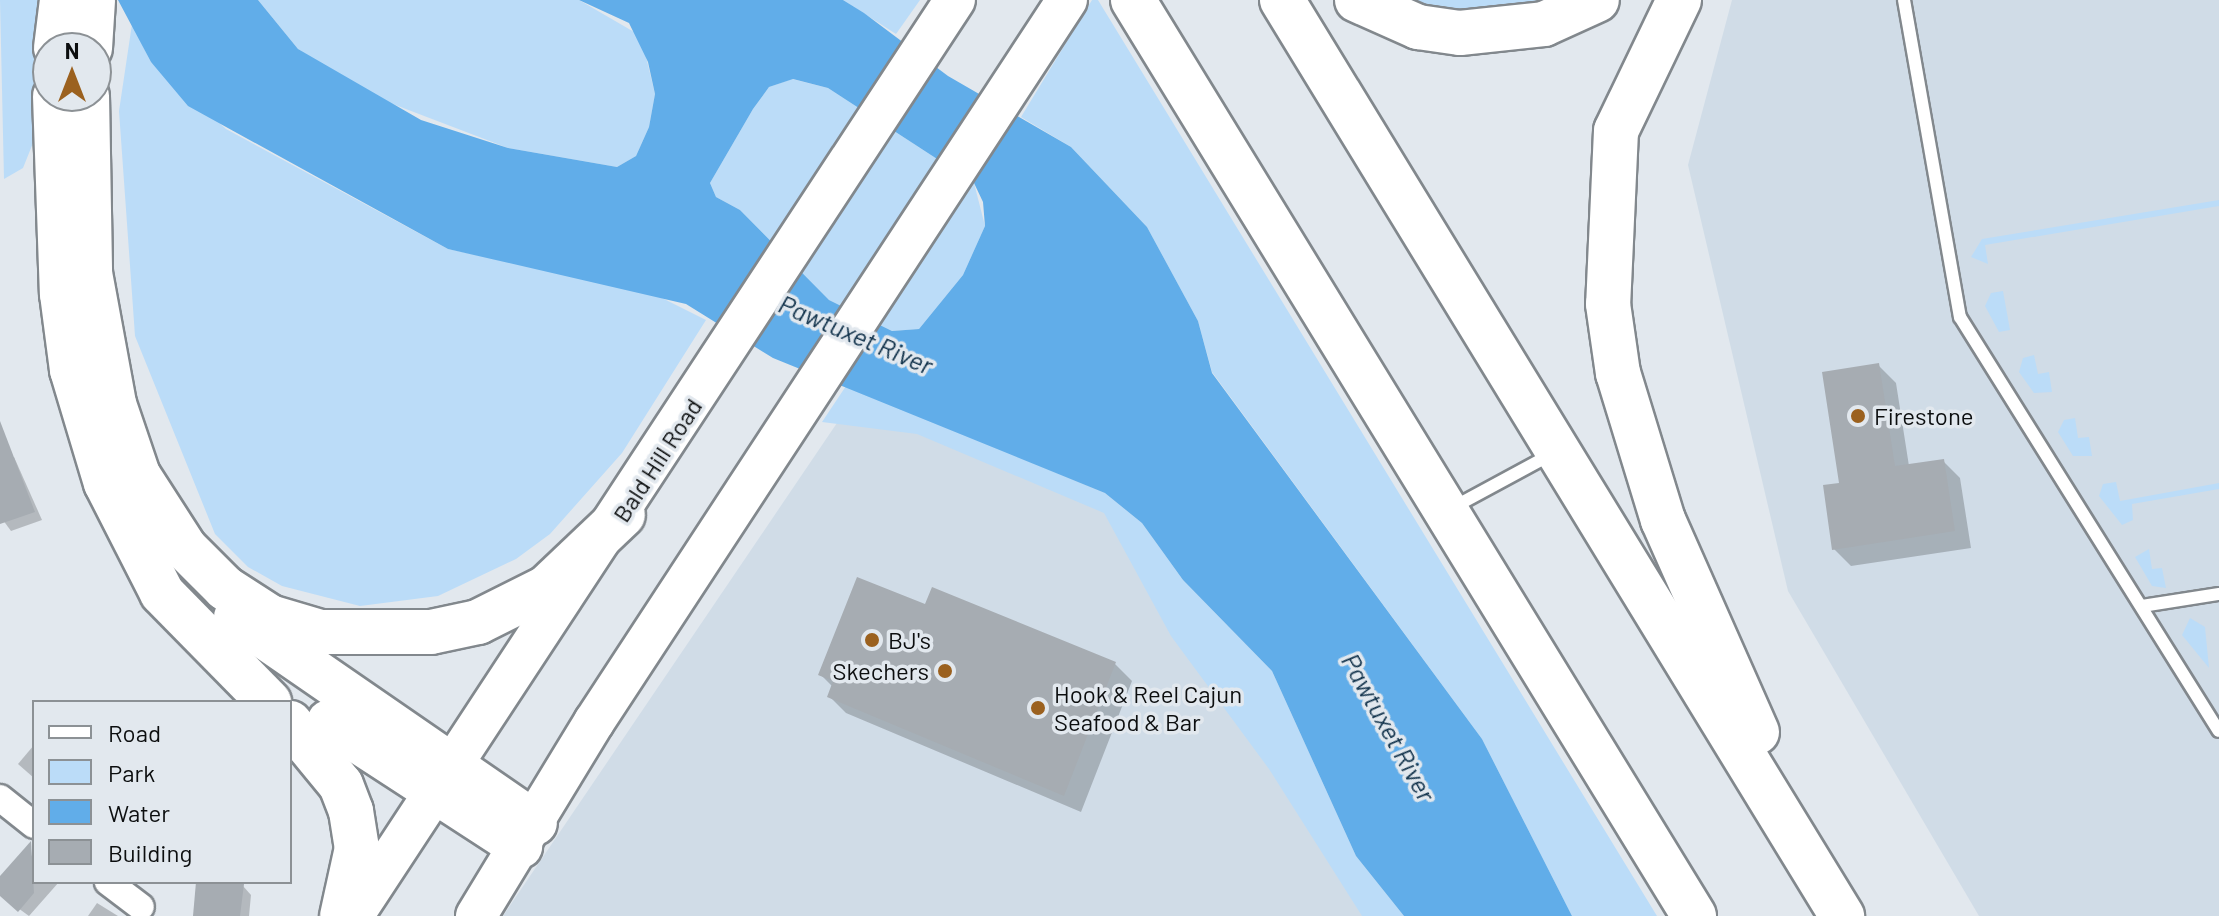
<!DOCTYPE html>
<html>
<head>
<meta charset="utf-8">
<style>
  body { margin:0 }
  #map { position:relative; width:2219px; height:916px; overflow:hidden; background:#e2e8ee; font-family:Barlow,sans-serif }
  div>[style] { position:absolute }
  .built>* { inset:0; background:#d0dce7 }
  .green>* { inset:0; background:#bbdcf8 }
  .water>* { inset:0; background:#61ade9 }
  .shadow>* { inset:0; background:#0003 }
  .building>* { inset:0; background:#a6acb2 }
  .roads { filter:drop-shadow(2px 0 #82888d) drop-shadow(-2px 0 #82888d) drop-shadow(0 2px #82888d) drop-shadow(0 -2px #82888d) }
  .lane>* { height:12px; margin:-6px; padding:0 6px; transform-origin:6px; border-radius:6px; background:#fff }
  .street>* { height:26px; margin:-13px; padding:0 13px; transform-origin:13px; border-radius:13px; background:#fff }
  .primary>* { height:40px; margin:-20px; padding:0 20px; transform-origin:20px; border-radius:20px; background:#fff }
  .highway>* { height:44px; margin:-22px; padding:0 22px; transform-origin:22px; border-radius:22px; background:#fff }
  .dots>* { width:22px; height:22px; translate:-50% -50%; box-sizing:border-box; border:4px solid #e2e8ee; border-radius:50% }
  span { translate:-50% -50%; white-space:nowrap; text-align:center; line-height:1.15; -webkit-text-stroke:7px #e2e8ee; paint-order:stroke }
  .poi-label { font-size:24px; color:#0c0e0f }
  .left { translate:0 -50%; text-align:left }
  .right { translate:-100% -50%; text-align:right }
  .street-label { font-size:24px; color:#0c0e0f }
  .water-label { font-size:26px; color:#11324b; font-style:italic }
  .legend { position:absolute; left:32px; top:700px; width:260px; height:184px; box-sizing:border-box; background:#e2e8ee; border:2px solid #8c9195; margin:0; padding:10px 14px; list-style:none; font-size:24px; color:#0c0e0f }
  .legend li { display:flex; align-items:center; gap:16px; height:40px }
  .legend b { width:40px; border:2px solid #8c9195 }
  .north { position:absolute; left:32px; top:32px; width:80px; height:80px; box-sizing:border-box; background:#e2e8ee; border:2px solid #8c9195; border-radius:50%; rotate:0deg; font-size:22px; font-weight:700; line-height:32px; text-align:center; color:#0c0e0f }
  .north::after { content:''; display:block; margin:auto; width:28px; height:36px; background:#9b611f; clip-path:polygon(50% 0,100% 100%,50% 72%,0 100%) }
</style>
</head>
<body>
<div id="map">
  <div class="built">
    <div style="clip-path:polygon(1732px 0,2219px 0,2219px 916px,1979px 916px,1788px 591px,1688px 165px)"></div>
    <div style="clip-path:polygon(860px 389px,1119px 483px,1385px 916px,503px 916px)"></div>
  </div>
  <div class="green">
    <div style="clip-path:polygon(0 0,40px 0,33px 143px,23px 168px,4px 179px)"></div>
    <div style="clip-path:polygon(258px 0,579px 0,641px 36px,655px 94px,649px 127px,636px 156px,617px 167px,508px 148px,364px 93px,298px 49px)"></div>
    <div style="clip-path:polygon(843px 0,920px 0,896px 34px)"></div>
    <div style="clip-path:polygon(1092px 0,1098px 0,1657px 916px,1572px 916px,1482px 739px,1212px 372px,1198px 321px,1147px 227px,1071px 147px,1021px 117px)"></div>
    <div style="clip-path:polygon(1364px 0,1594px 0,1510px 30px)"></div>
    <div style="clip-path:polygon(132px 24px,151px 62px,226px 129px,448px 249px,648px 291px,706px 320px,622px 453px,550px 534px,516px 559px,438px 596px,360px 606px,282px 586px,248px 567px,215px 534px,135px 336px,119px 111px)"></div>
    <div style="clip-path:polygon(792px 79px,828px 88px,974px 183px,985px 226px,963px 275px,919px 329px,892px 331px,829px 300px,740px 210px,716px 197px,710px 183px,753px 109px,769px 87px)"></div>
    <div style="clip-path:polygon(2219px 200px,2219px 206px,1985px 245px,1988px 264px,1971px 257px,1982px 239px)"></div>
    <div style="clip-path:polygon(2003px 291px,2010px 330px,1999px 332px,1985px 306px,1991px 293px)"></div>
    <div style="clip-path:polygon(2034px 355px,2038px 374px,2049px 372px,2052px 392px,2034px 393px,2019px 372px,2023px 358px)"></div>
    <div style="clip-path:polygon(846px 386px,1105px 493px,1142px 523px,1183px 580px,1272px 671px,1356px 856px,1404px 916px,1362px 916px,1269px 769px,1171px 636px,1104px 513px,917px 434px,822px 422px)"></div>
    <div style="clip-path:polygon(2075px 418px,2078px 438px,2089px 437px,2092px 456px,2073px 456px,2058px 432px,2064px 420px)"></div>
    <div style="clip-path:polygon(2116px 482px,2120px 501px,2219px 483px,2219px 489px,2132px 504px,2133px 520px,2122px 525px,2099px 496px,2103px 484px)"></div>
    <div style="clip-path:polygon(2149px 549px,2152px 569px,2162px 568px,2166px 588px,2152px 586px,2135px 557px)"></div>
    <div style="clip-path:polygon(2190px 618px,2205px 627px,2209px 668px,2182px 635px)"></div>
  </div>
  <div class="water">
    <div style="clip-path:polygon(evenodd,118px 0,258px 0,298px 49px,421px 120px,508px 148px,617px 167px,636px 156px,649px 127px,655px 94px,648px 62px,629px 23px,579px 0,843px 0,864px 13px,948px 76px,1071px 147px,1147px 227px,1198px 321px,1212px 373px,1482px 739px,1572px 916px,1404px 916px,1356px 856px,1272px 671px,1183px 580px,1142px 523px,1105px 493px,773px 358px,686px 304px,448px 249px,188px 106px,151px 62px,118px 0,793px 79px,828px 88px,974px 183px,983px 202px,985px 226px,963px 275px,919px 329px,892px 331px,829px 300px,740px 210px,716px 197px,710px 183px,753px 109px,769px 87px,793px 79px)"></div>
  </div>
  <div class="shadow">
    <div style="clip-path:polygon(1879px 366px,1896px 383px,1909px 466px,1943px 461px,1960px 478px,1971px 548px,1851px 566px,1834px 549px,1842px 484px)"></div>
    <div style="clip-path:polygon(14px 457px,42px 520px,11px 531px,0 516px,0 462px)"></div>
    <div style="clip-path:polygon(926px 607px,1115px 664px,1132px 681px,1081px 812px,846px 713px,829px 696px,833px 687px,821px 675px)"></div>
    <div style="clip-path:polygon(34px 745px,34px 778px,18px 764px)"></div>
    <div style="clip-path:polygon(25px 850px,34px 858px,34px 882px,59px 882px,29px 916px,0 895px,0 879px)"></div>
    <div style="clip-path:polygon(198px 882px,243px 886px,251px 895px,249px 916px,195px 916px)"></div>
    <div style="clip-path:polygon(97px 903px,118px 916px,88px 916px)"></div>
  </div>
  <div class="building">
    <div style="clip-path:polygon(1879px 363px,1895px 466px,1944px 459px,1955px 531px,1832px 550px,1823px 485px,1839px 483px,1822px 372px)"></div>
    <div style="clip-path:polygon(0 421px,35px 512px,0 524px)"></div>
    <div style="clip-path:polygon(857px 577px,925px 604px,932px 587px,1116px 662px,1064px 796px,827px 697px,833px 681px,818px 675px)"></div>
    <div style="clip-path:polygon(31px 841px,34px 893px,18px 912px,0 896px,0 876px)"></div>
    <div style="clip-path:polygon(196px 882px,244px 884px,240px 916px,193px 916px)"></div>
  </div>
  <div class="roads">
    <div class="lane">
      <div style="left:1904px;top:0;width:322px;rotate:80deg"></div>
      <div style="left:1960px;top:317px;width:488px;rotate:58deg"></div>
      <div style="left:1452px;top:508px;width:114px;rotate:-28.4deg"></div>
      <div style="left:2142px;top:606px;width:78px;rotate:-8.9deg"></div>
    </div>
    <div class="street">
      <div style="left:0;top:798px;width:43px;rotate:38.5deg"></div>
      <div style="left:108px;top:882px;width:41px;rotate:37.1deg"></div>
    </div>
    <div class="primary">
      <div style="left:353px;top:916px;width:1096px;rotate:-56.69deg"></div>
      <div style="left:476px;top:916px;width:227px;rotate:-58.7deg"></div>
      <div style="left:594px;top:722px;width:863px;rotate:-56.77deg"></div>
    </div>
    <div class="highway">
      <div style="left:1133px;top:0;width:1074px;rotate:58.51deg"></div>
      <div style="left:1282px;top:0;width:1074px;rotate:58.56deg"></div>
      <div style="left:1357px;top:0;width:67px;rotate:23.9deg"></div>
      <div style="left:1418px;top:27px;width:42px;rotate:8.1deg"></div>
      <div style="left:1460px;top:33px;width:84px;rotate:-6.1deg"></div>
      <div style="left:1544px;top:24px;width:58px;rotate:-24.4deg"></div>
      <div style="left:1679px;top:0;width:145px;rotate:115.7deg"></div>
      <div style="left:1616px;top:131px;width:173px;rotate:92.6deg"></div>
      <div style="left:1608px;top:304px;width:70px;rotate:81.8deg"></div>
      <div style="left:1618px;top:373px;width:154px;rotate:73deg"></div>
      <div style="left:1663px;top:520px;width:232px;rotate:66.1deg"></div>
      <div style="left:56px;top:48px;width:48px;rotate:-82.9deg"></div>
      <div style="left:90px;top:48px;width:48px;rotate:-86.4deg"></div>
      <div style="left:55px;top:96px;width:198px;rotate:88deg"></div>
      <div style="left:62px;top:294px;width:77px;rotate:82.5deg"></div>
      <div style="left:72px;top:370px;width:118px;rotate:73.3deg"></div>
      <div style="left:106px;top:483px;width:123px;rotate:63deg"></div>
      <div style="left:162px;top:593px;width:153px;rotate:45.5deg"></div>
      <div style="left:87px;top:96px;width:177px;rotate:89deg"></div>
      <div style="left:90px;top:273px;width:133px;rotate:79.6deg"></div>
      <div style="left:114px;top:404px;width:75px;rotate:71.3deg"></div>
      <div style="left:138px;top:475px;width:87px;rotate:57.2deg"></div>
      <div style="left:185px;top:548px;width:57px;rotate:45deg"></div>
      <div style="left:225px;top:588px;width:54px;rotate:32.8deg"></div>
      <div style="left:270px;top:617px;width:52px;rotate:16.7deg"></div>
      <div style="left:320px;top:632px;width:111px"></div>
      <div style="left:431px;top:632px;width:48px;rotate:-12deg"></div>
      <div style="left:478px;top:622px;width:76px;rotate:-26.6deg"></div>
      <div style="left:546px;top:588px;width:106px;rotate:-43.5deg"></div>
      <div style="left:236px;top:617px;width:363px;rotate:34.6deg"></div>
      <div style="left:329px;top:722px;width:228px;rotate:33deg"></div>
      <div style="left:290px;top:723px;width:80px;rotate:50.6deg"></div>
      <div style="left:341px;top:785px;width:28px;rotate:69deg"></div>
      <div style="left:351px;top:811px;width:37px;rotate:81deg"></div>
      <div style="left:357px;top:848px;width:70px;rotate:102.4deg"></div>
    </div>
  </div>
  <div class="dots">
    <div style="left:1858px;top:416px;background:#9b611f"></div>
    <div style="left:872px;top:640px;background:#9b611f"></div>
    <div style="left:945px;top:671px;background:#9b611f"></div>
    <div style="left:1038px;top:708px;background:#9b611f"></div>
  </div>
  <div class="poi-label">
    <span class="left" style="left:1874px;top:416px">Firestone</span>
    <span class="left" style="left:888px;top:640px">BJ's</span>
    <span class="right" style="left:929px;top:671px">Skechers</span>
    <span class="left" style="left:1054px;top:708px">Hook &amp; Reel Cajun<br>Seafood &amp; Bar</span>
  </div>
  <div class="street-label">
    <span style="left:657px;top:460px;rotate:-57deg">Bald Hill Road</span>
  </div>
  <div class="water-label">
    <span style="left:856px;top:334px;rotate:23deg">Pawtuxet River</span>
    <span style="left:1389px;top:727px;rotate:61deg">Pawtuxet River</span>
  </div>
  <ul class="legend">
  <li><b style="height:10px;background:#fff"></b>Road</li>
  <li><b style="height:22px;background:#bbdcf8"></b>Park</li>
  <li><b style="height:22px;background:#61ade9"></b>Water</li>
  <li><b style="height:22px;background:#a6acb2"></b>Building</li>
  </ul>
  <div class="north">N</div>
</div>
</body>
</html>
